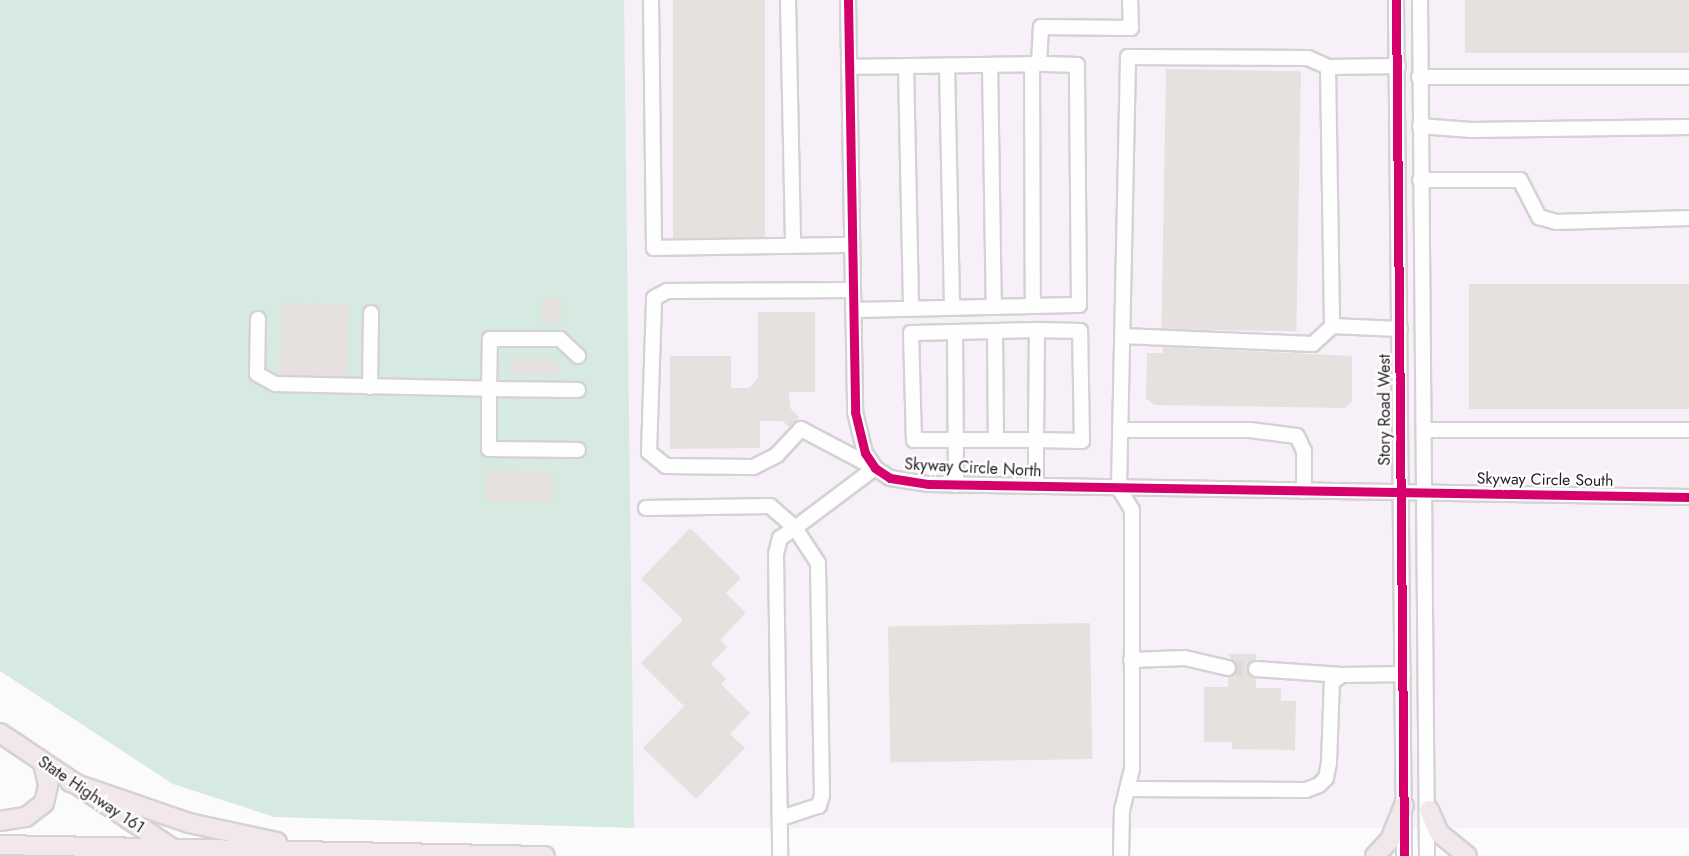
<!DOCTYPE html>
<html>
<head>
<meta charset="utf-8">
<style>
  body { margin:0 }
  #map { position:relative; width:1689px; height:856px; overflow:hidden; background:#fcfbfc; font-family:Jost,sans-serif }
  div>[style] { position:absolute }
  .built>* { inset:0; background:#f7f0f8; transform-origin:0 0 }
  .green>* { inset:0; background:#d7eae1 }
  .building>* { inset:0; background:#e6e1df; transform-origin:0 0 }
  .minor-tunnel>* { height:14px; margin-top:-7px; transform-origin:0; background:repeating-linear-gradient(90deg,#dbd9db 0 14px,transparent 0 21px) }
  .roads { filter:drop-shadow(2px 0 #d5d2d5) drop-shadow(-2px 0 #d5d2d5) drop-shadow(0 2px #d5d2d5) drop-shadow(0 -2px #d5d2d5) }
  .minor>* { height:14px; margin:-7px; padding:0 7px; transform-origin:7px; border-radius:7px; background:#fffeff }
  .major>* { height:18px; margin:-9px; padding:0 9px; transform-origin:9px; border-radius:9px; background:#f2e8eb }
  .cycleway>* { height:9px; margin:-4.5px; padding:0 4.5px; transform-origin:4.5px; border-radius:4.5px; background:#d6006c }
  span { translate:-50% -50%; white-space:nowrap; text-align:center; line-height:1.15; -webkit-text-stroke:4.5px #fff; paint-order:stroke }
  .street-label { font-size:16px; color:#211b21 }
</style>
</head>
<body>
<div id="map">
  <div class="built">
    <div style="left:624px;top:0;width:1065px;height:828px"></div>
  </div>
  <div class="green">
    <div style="clip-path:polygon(0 0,624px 0,634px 828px,274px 817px,173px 784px,0 671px)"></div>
  </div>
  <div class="building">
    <div style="left:673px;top:0;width:92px;height:238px"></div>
    <div style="left:1465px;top:0;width:224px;height:53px"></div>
    <div style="left:1166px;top:69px;width:135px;height:260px;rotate:1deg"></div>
    <div style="left:1689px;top:284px;width:125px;height:220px;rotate:90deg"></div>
    <div style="left:542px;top:299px;width:19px;height:24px"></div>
    <div style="left:281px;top:303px;width:68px;height:72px;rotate:1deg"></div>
    <div style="clip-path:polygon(758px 312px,815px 312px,815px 392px,789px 392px,790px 408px,799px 417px,789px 427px,783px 421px,760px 421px,760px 448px,670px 449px,670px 356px,731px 356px,731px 388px,749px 388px,758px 378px)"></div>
    <div style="clip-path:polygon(1163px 347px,1352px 356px,1352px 401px,1345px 408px,1154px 405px,1146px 398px,1147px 353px,1163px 353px)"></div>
    <div style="left:511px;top:359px;width:47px;height:15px;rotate:1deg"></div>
    <div style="left:486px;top:471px;width:67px;height:30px;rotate:1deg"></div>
    <div style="clip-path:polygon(690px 528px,741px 578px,726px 593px,746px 613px,720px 640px,727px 647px,711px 664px,726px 679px,721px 684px,750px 713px,730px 734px,745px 748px,696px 799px,643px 748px,684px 706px,641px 663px,683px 620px,641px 579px)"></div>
    <div style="left:1090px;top:623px;width:136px;height:202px;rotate:89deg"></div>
    <div style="clip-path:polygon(1228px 654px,1256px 654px,1256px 660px,1247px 669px,1256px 678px,1256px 688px,1281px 688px,1281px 701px,1296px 701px,1295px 750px,1232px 749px,1232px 742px,1204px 742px,1204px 687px,1228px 687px,1228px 677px,1237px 669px)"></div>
  </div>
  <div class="minor-tunnel">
    <div style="left:1228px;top:668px;width:28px;rotate:2deg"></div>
  </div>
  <div class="roads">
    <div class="minor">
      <div style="left:651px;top:0;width:248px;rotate:89.3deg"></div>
      <div style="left:654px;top:248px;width:198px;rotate:-0.9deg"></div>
      <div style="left:788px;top:0;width:246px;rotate:88.8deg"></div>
      <div style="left:848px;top:0;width:412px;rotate:89deg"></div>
      <div style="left:855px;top:412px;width:42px;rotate:76.3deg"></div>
      <div style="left:865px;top:453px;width:18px;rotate:56deg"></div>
      <div style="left:875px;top:468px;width:18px;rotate:34deg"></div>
      <div style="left:890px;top:478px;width:39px;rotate:9deg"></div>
      <div style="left:929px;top:484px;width:760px;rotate:0.98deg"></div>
      <div style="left:1396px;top:0;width:856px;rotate:89.46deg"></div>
      <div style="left:1420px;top:0;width:856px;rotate:89.53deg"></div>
      <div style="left:1032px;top:64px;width:242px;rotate:89.8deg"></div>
      <div style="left:990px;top:65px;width:242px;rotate:89.1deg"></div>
      <div style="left:906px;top:66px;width:243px;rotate:88.8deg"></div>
      <div style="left:947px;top:66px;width:242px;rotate:88.8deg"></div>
      <div style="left:849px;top:67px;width:190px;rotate:-0.9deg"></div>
      <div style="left:1328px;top:67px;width:259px;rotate:89.1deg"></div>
      <div style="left:1419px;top:77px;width:270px"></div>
      <div style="left:1420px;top:126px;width:51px;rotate:4.5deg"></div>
      <div style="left:1471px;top:130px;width:218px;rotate:-0.8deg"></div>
      <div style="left:1420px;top:180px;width:100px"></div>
      <div style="left:1520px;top:180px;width:42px;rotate:62.8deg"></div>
      <div style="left:1539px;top:217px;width:18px;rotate:16deg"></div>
      <div style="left:1556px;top:222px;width:133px;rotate:-1.7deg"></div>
      <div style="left:853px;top:310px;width:226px;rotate:-1.3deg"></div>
      <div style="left:1079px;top:305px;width:240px;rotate:-90.5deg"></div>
      <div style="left:1077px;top:65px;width:38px;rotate:-178deg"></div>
      <div style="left:1039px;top:64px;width:37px;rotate:-87deg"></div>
      <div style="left:1041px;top:27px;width:90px;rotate:0.6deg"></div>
      <div style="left:1131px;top:28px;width:28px;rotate:-92deg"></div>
      <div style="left:258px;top:319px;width:55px;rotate:91deg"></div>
      <div style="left:257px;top:374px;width:21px;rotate:29deg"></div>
      <div style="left:275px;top:384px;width:214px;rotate:1.3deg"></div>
      <div style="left:489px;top:389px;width:50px;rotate:-88.9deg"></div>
      <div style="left:490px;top:339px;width:70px"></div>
      <div style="left:560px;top:339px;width:25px;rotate:43deg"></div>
      <div style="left:995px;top:331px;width:109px;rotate:89.5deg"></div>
      <div style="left:955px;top:332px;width:153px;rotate:89.6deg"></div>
      <div style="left:1122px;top:336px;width:191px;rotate:2.4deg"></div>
      <div style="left:1313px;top:344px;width:26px;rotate:-43deg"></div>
      <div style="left:1332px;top:326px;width:68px;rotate:2.5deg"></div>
      <div style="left:370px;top:387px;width:74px;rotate:-89.2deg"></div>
      <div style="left:578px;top:390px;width:89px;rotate:-179.4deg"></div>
      <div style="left:489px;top:389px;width:60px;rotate:90deg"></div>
      <div style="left:489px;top:449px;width:89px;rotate:0.6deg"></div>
      <div style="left:1120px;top:430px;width:130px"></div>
      <div style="left:1250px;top:430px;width:47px;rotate:7.3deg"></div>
      <div style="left:1297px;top:436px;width:17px;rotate:65deg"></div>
      <div style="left:1304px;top:451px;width:40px;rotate:90deg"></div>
      <div style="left:1424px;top:430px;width:265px"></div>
      <div style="left:1036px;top:486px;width:46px;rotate:-90deg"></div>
      <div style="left:1036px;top:440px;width:110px;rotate:-89.5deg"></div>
      <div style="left:1037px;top:330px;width:126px;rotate:178.6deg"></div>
      <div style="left:911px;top:333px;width:107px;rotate:88.4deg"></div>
      <div style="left:914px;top:440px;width:122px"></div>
      <div style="left:1036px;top:440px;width:46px;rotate:1.2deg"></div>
      <div style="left:1082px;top:441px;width:110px;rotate:-91deg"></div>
      <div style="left:1080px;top:331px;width:43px;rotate:-178.7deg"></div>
      <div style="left:646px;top:508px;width:124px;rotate:-0.9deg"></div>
      <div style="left:770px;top:506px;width:33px;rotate:41deg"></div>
      <div style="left:795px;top:528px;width:18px;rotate:146deg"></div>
      <div style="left:780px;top:538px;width:16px;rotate:104deg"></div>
      <div style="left:776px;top:554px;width:302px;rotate:89.2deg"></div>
      <div style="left:1131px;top:660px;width:54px;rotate:-2.1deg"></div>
      <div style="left:1185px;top:658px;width:44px;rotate:13.1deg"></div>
      <div style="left:1256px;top:669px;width:86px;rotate:4deg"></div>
      <div style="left:1127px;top:789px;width:179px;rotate:0.3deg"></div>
      <div style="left:1306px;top:790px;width:14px;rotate:-21deg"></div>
      <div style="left:1319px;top:785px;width:10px;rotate:-45deg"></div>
      <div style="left:1326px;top:778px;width:16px;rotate:-79deg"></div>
      <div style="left:1329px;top:762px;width:80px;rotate:-87.9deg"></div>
      <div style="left:1332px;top:682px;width:12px;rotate:-35deg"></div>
      <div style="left:1342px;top:675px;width:61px;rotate:-0.9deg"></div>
      <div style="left:781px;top:818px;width:40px;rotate:-18deg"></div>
      <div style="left:819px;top:806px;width:11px;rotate:-75deg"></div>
      <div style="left:822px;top:795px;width:232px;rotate:-91deg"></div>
      <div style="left:818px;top:563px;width:42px;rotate:-123.3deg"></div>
      <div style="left:795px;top:528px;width:100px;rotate:-36.9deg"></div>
      <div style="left:875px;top:468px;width:84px;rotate:-152.2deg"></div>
      <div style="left:801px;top:429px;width:35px;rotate:133deg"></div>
      <div style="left:777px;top:455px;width:27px;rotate:153deg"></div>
      <div style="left:753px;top:467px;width:87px;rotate:-179.3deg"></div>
      <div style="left:666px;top:466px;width:22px;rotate:-141deg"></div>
      <div style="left:649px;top:452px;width:154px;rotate:-88.1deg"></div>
      <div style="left:654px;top:298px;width:15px;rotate:-28deg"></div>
      <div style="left:667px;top:291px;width:186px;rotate:-0.3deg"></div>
      <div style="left:1121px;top:856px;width:46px;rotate:-88.8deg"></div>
      <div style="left:1122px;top:810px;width:42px;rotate:-76.3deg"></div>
      <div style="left:1132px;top:769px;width:259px;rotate:-90deg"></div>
      <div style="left:1132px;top:510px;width:26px;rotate:-121deg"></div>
      <div style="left:1119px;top:488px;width:431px;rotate:-88.8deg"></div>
      <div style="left:1128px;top:57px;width:180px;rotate:0.3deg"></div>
      <div style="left:1308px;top:58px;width:22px;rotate:24deg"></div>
      <div style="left:1328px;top:67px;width:70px;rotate:-0.8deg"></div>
    </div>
    <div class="major">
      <div style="left:0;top:733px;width:205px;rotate:33.8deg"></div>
      <div style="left:70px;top:782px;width:126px;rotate:19deg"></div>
      <div style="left:189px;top:823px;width:90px;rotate:12.2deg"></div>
      <div style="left:1429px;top:810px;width:25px;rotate:67deg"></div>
      <div style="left:1439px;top:833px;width:36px;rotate:39deg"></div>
      <div style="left:0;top:821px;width:26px;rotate:-9deg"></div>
      <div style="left:26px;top:817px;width:23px;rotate:-38deg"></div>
      <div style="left:44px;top:803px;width:18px;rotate:-77deg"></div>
      <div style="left:48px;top:785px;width:23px;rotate:-103deg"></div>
      <div style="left:0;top:845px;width:545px;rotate:1.16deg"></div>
      <div style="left:1375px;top:856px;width:22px;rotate:-47deg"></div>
      <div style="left:1390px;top:840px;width:37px;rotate:-68deg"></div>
    </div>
  </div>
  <div class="cycleway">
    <div style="left:848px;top:0;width:412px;rotate:89deg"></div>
    <div style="left:855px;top:412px;width:42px;rotate:76.3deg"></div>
    <div style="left:865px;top:453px;width:18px;rotate:56deg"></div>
    <div style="left:875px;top:468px;width:18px;rotate:34deg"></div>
    <div style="left:890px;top:478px;width:39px;rotate:9deg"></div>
    <div style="left:929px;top:484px;width:760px;rotate:0.98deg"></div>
    <div style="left:1396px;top:0;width:856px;rotate:89.46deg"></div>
  </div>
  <div class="street-label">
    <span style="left:1385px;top:410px;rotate:-90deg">Story Road West</span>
    <span style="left:973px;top:468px;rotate:3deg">Skyway Circle North</span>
    <span style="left:1545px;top:480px;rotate:1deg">Skyway Circle South</span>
    <span style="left:91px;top:795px;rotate:34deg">State Highway 161</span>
  </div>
</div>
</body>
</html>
